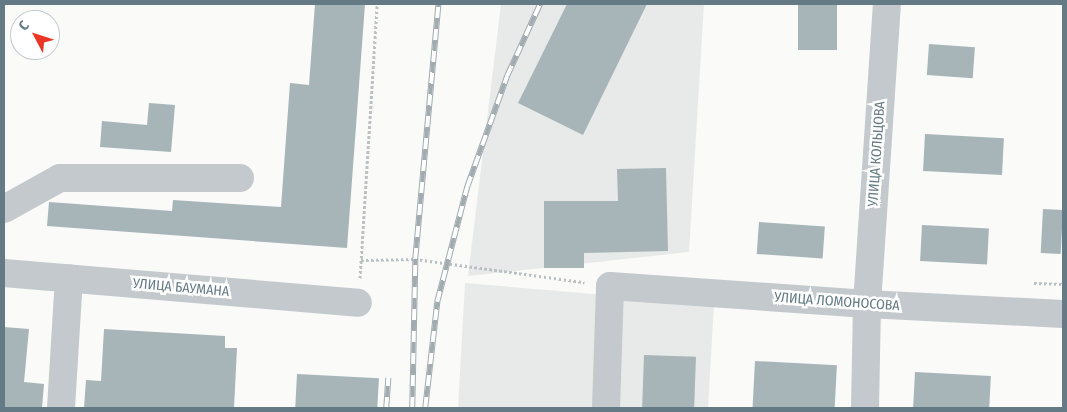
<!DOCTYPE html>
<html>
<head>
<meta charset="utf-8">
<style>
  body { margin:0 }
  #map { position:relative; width:1067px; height:412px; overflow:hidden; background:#fafaf8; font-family:"Fira Sans Condensed",sans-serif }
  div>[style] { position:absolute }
  .built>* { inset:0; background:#e8eae9 }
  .building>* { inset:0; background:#a7b4b8; transform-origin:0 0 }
  .path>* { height:3px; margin-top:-1.5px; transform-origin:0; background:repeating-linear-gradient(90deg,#bbc0c2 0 2.5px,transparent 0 5px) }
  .minor>* { height:28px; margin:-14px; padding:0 14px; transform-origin:14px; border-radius:14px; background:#c3c9cc }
  .rail>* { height:5.5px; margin-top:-2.75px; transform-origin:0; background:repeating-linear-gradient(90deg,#fff 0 11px,#a2acb0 0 22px); box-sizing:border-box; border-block:1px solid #a2acb0 }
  span { translate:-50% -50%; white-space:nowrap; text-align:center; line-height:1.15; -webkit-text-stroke:5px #fff; paint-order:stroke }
  .street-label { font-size:14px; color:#647a84 }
  .frame { position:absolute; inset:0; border:5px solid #647a84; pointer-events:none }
  .north { position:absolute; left:10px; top:10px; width:50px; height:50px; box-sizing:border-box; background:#fff; border:1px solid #c1cace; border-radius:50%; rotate:310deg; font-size:14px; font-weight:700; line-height:20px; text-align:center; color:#647a84 }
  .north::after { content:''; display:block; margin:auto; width:18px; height:22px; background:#eb3626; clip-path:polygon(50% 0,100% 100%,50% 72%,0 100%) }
</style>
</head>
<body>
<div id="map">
  <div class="built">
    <div style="clip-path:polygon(501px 4px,704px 4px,689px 252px,468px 276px)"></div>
    <div style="clip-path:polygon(465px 283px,714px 304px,708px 408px,458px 408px)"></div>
  </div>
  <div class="building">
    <div style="clip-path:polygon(315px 4px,365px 4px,347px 248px,47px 226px,49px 202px,172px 211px,173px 200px,281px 207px,290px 83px,309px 85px)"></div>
    <div style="clip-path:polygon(567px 4px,647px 4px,583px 135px,518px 103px)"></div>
    <div style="left:798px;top:4px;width:39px;height:46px"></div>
    <div style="left:929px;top:44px;width:46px;height:31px;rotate:4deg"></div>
    <div style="clip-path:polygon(149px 103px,175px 105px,171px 152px,100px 147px,102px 121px,147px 125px)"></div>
    <div style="left:925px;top:134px;width:79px;height:37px;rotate:3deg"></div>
    <div style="clip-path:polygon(666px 168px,668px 251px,584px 253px,584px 268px,544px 268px,544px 201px,618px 201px,617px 169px)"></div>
    <div style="left:1043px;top:209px;width:20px;height:44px;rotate:3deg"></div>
    <div style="left:759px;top:222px;width:66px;height:32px;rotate:4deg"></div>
    <div style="left:922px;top:225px;width:67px;height:36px;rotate:3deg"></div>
    <div style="clip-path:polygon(4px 327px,29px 329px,24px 382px,44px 384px,42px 408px,4px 408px)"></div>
    <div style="clip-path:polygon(104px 329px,225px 336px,225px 348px,237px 348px,234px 408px,84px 408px,86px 380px,101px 381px)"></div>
    <div style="left:644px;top:355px;width:52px;height:53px;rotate:2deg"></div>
    <div style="left:755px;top:361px;width:82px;height:47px;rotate:3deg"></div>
    <div style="left:915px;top:372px;width:76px;height:36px;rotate:3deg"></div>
    <div style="left:297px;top:374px;width:82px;height:34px;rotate:3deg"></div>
  </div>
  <div class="path">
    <div style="left:361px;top:260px;width:54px;rotate:-1.1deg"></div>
    <div style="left:415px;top:259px;width:171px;rotate:7.8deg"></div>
    <div style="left:360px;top:278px;width:275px;rotate:-86.4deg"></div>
    <div style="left:1034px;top:283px;width:29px;rotate:2deg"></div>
  </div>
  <div class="minor">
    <div style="left:4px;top:209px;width:64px;rotate:-29deg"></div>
    <div style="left:60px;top:178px;width:180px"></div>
    <div style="left:4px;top:273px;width:355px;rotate:4.8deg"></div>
    <div style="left:61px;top:408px;width:130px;rotate:-86.5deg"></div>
    <div style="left:606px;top:408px;width:122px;rotate:-88.1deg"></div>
    <div style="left:610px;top:286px;width:258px;rotate:4deg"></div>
    <div style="left:867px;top:304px;width:196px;rotate:2.9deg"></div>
    <div style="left:865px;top:408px;width:104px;rotate:-88.9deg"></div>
    <div style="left:867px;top:304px;width:301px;rotate:-86.2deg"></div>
  </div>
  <div class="rail">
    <div style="left:386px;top:408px;width:30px;rotate:-86deg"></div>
    <div style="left:412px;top:408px;width:149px;rotate:-88.8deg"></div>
    <div style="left:415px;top:259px;width:256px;rotate:-84.8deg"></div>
    <div style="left:425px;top:408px;width:107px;rotate:-83.5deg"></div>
    <div style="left:437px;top:302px;width:119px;rotate:-75.4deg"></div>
    <div style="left:467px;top:187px;width:118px;rotate:-70.2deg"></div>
    <div style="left:507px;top:76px;width:79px;rotate:-65.4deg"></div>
  </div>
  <div class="street-label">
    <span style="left:877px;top:154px;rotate:-86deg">УЛИЦА КОЛЬЦОВА</span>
    <span style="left:181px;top:288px;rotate:5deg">УЛИЦА БАУМАНА</span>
    <span style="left:837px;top:302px;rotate:4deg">УЛИЦА ЛОМОНОСОВА</span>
  </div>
  <div class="frame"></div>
  <div class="north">С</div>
</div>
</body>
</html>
